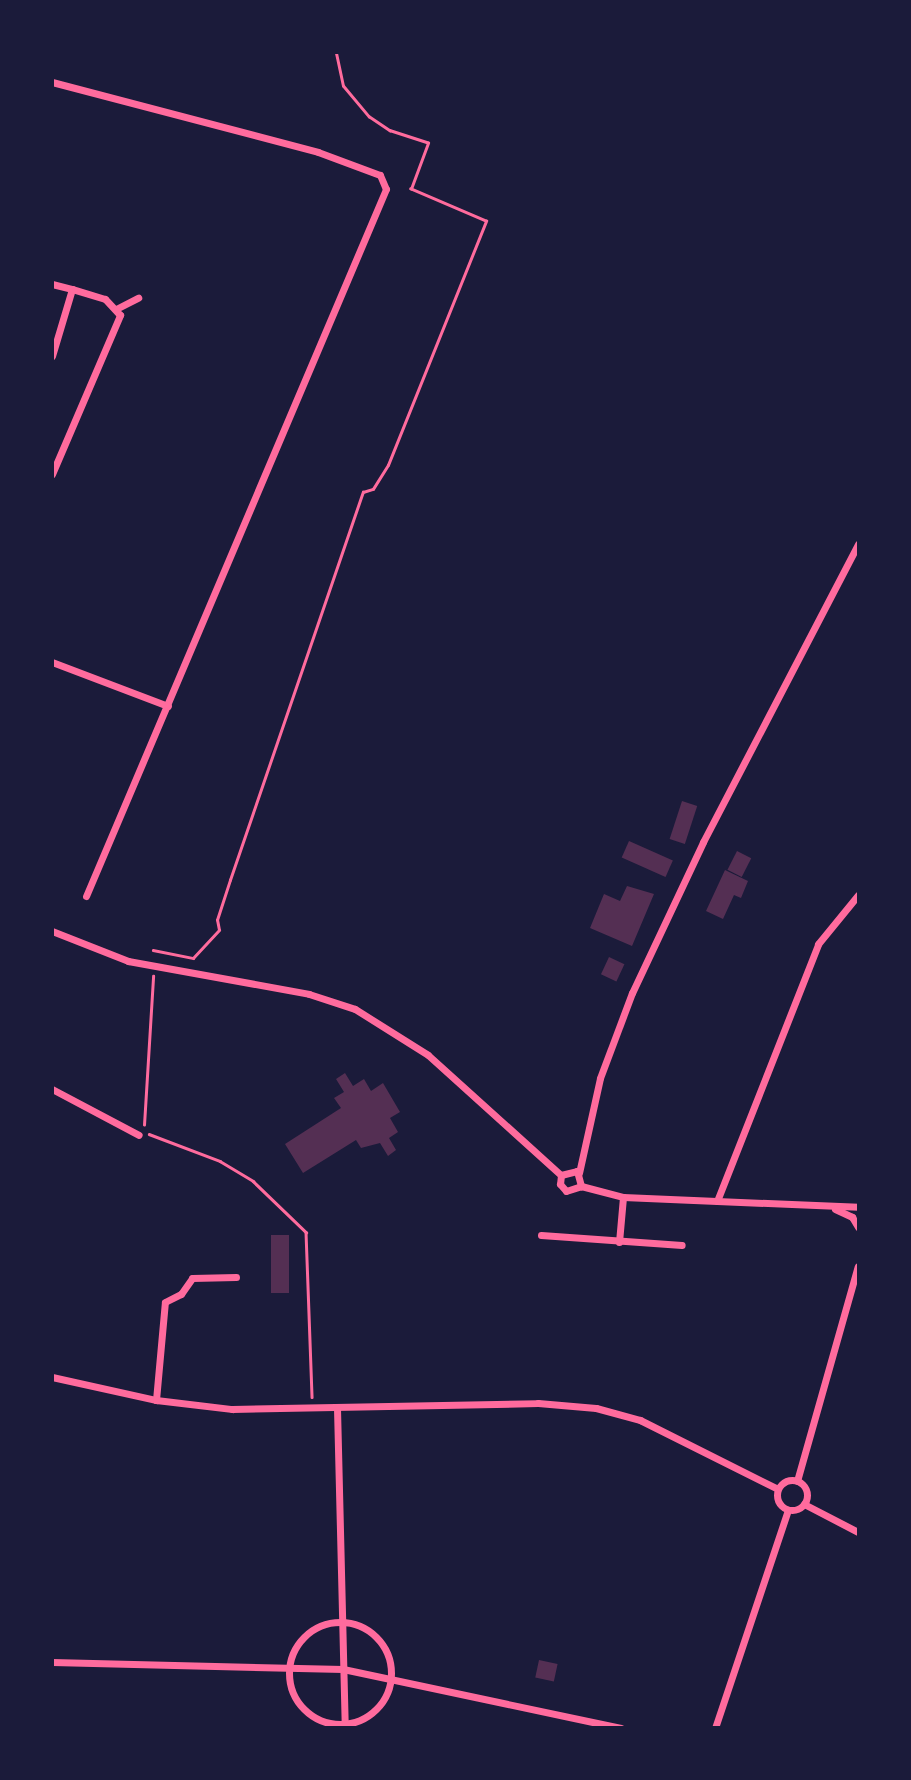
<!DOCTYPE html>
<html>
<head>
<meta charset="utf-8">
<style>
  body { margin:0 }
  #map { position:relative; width:911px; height:1780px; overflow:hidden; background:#1b1b3a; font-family:Signika,sans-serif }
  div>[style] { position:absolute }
  .building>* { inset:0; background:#542f53; transform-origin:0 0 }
  .path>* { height:2.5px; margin:-1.25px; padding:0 1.25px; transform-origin:1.25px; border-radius:1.25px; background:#ff6b9d }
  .minor>* { height:7px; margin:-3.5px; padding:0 3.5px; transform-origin:3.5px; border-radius:3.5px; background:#ff6b9d }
  .minor>.ring { margin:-3.5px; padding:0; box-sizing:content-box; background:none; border:7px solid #ff6b9d; border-radius:50% }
  span { translate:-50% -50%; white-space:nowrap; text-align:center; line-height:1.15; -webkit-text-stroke:6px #1b1b3a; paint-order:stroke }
  .frame { position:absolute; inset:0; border:54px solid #1b1b3a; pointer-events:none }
</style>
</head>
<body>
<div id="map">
  <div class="building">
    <div style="left:682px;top:801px;width:16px;height:40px;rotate:18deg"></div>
    <div style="left:629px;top:841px;width:48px;height:18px;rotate:24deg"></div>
    <div style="left:737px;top:851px;width:16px;height:21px;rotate:27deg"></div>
    <div style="clip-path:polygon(725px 870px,748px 881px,741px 898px,734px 895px,723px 919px,706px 911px)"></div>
    <div style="clip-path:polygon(627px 886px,654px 894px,632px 946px,590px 928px,604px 894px,620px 901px)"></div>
    <div style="left:609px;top:957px;width:17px;height:19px;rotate:25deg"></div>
    <div style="clip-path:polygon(345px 1073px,353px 1086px,364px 1079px,371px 1091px,383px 1083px,400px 1112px,390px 1118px,398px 1132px,389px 1138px,396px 1150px,388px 1156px,380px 1143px,361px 1148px,356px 1140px,303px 1173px,285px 1144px,341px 1108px,334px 1098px,344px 1092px,336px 1079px)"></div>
    <div style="left:271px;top:1235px;width:18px;height:58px"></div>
    <div style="left:539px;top:1660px;width:19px;height:18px;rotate:12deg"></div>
  </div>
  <div class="path">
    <div style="left:153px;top:950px;width:41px;rotate:11.3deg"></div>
    <div style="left:193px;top:958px;width:38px;rotate:-47deg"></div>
    <div style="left:219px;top:930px;width:10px;rotate:-101deg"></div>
    <div style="left:217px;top:920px;width:42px;rotate:-72deg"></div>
    <div style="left:230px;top:880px;width:410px;rotate:-71.1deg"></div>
    <div style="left:363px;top:492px;width:10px;rotate:-17deg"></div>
    <div style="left:373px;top:489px;width:28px;rotate:-58deg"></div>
    <div style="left:388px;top:465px;width:263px;rotate:-68.1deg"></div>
    <div style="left:486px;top:221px;width:82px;rotate:-156.9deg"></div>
    <div style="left:411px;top:189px;width:49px;rotate:-69.7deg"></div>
    <div style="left:428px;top:143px;width:40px;rotate:-162deg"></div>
    <div style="left:390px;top:131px;width:25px;rotate:-146deg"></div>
    <div style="left:369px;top:117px;width:40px;rotate:-130deg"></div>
    <div style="left:343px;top:86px;width:35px;rotate:-102deg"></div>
    <div style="left:144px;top:1125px;width:149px;rotate:-86.5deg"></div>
    <div style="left:149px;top:1134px;width:76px;rotate:20.8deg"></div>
    <div style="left:220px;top:1161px;width:39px;rotate:31deg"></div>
    <div style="left:253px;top:1181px;width:74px;rotate:43.9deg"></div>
    <div style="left:306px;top:1232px;width:165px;rotate:87.9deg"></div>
  </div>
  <div class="minor">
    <div style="left:52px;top:82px;width:275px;rotate:14.7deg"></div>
    <div style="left:318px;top:152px;width:66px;rotate:20.4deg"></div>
    <div style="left:380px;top:175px;width:15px;rotate:67deg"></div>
    <div style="left:386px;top:189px;width:768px;rotate:112.99deg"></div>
    <div style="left:52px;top:284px;width:21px;rotate:14deg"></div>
    <div style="left:72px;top:289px;width:70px;rotate:106.6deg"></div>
    <div style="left:116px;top:309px;width:25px;rotate:-27deg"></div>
    <div style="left:52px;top:474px;width:173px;rotate:-66.8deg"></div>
    <div style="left:120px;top:315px;width:22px;rotate:-133deg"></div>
    <div style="left:105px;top:299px;width:34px;rotate:-163deg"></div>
    <div style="left:52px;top:662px;width:124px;rotate:20.8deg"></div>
    <div style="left:52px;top:931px;width:82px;rotate:21.5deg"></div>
    <div style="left:128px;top:961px;width:184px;rotate:10.3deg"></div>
    <div style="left:309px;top:994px;width:48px;rotate:18.1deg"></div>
    <div style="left:355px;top:1009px;width:86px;rotate:32.2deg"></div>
    <div style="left:428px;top:1055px;width:179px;rotate:42.1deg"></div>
    <div style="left:52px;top:1089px;width:98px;rotate:27.9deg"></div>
    <div style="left:579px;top:1173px;width:97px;rotate:-77.5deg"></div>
    <div style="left:600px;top:1078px;width:91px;rotate:-69.4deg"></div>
    <div style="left:632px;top:993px;width:167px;rotate:-64.8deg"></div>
    <div style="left:703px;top:842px;width:336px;rotate:-62.5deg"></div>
    <div style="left:561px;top:1175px;width:9px;rotate:96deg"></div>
    <div style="left:560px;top:1184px;width:9px;rotate:49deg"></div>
    <div style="left:566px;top:1191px;width:16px;rotate:-18deg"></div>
    <div style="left:561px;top:1175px;width:16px;rotate:-14deg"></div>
    <div style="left:577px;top:1171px;width:16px;rotate:75deg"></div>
    <div style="left:581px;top:1186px;width:43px;rotate:14.7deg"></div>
    <div style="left:623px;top:1197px;width:235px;rotate:2.4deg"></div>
    <div style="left:717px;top:1201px;width:276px;rotate:-68.5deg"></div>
    <div style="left:818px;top:944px;width:63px;rotate:-50.8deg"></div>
    <div style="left:835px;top:1209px;width:19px;rotate:25deg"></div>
    <div style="left:852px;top:1217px;width:12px;rotate:59deg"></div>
    <div style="left:541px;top:1235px;width:141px;rotate:4.1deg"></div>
    <div style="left:619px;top:1242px;width:45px;rotate:-84.9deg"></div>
    <div style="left:52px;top:1377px;width:107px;rotate:12.5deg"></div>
    <div style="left:156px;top:1400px;width:77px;rotate:6.8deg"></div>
    <div style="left:232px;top:1409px;width:306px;rotate:-1.1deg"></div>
    <div style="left:538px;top:1403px;width:58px;rotate:4.9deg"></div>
    <div style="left:596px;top:1408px;width:46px;rotate:15.3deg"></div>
    <div style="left:640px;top:1420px;width:154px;rotate:26.6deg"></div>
    <div style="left:156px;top:1400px;width:98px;rotate:-84.8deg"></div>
    <div style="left:165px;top:1302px;width:18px;rotate:-27deg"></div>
    <div style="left:181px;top:1294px;width:19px;rotate:-55deg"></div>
    <div style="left:192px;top:1278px;width:44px;rotate:-1.3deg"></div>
    <div style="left:337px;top:1408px;width:318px;rotate:88.6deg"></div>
    <div class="ring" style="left:777px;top:1480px;width:23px;height:23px"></div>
    <div style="left:797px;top:1481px;width:223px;rotate:-74.2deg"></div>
    <div style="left:804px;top:1504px;width:61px;rotate:27.4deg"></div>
    <div class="ring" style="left:289px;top:1622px;width:95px;height:95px"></div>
    <div style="left:52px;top:1662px;width:291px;rotate:1.4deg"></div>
    <div style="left:343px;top:1669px;width:284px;rotate:12deg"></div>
    <div style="left:715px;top:1728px;width:230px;rotate:-71.5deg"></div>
  </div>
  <div class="frame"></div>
</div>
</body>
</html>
